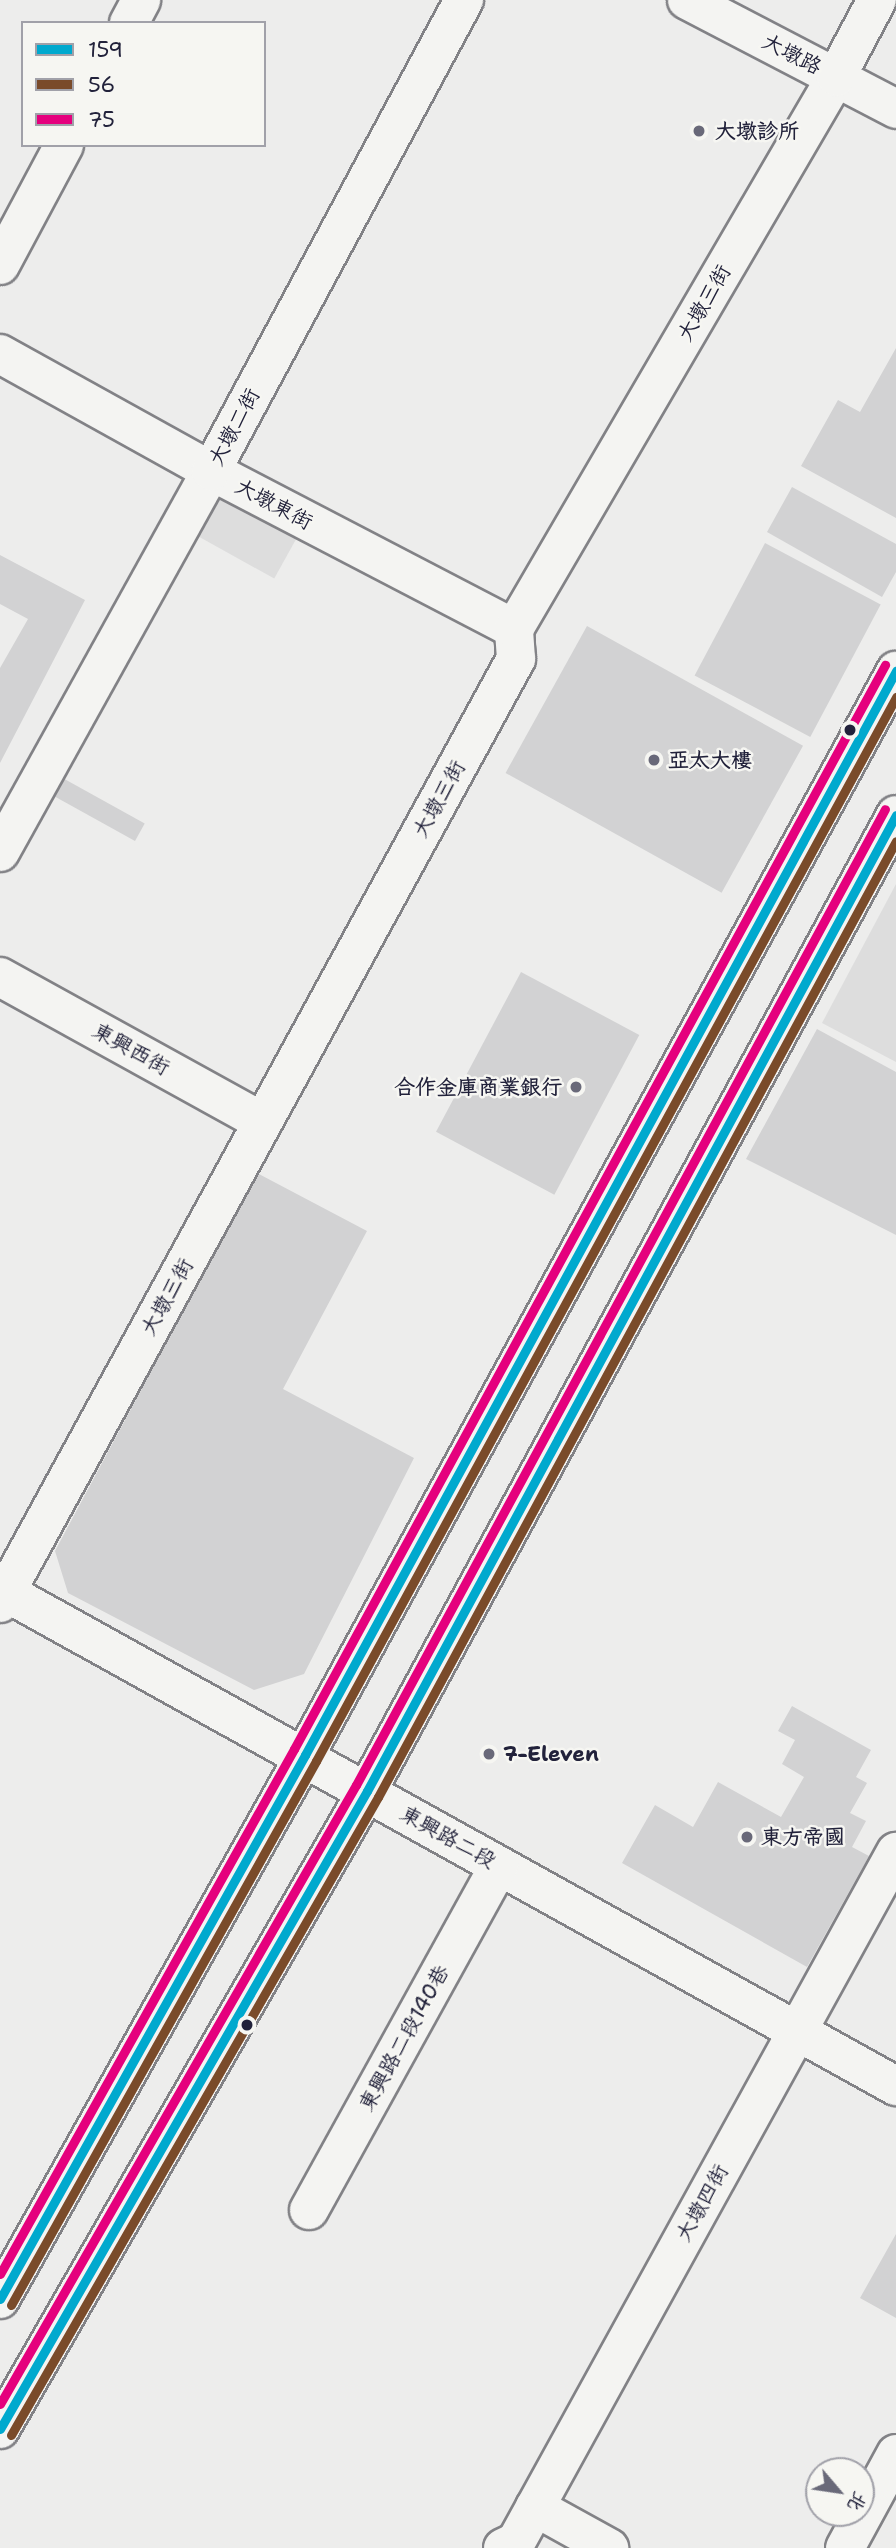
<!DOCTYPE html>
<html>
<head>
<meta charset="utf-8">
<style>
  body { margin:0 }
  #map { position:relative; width:896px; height:2548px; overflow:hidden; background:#ededec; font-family:"Shantell Sans","LXGW WenKai TC",sans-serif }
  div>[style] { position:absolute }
  .built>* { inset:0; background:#ddd; transform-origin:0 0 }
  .building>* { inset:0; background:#d2d2d3; transform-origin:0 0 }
  .roads { filter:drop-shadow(2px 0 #828286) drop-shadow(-2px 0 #828286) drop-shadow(0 2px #828286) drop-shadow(0 -2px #828286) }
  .minor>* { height:38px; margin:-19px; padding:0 19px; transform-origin:19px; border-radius:19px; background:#f4f4f2 }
  .major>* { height:38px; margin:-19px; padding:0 19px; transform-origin:19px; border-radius:19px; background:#f4f4f2 }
  .bus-1>* { height:9px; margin:-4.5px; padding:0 4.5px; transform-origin:4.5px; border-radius:4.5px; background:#00a9ce }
  .bus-2>* { height:9px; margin:-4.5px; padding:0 4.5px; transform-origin:4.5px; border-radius:4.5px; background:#7a4b2a }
  .bus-3>* { height:9px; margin:-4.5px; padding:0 4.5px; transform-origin:4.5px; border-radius:4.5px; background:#e5007d }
  .dots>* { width:19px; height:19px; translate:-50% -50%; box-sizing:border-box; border:4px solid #f6f6f2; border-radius:50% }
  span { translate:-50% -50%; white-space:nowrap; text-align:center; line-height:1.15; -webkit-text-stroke:5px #f6f6f2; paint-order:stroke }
  .street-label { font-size:21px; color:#22223b }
  .poi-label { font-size:21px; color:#22223b; font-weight:700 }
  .left { translate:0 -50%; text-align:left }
  .right { translate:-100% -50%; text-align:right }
  .legend { position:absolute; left:21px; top:21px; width:245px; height:126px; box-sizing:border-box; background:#f6f6f2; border:2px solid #a1a1a9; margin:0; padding:9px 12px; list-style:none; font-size:21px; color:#22223b }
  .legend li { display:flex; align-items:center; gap:14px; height:35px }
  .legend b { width:35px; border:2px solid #a1a1a9 }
  .north { position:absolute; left:805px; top:2457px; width:70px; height:70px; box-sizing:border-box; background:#f6f6f2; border:2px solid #a1a1a9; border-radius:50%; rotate:119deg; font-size:19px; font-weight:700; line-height:28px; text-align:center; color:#22223b }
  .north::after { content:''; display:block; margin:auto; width:24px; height:32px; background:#696979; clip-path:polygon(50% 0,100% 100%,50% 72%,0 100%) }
</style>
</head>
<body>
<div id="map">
  <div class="built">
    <div style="left:211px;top:476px;width:105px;height:59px;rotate:29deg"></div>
    <div style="clip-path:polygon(896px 884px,896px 1062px,822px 1023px)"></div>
  </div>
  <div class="building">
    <div style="clip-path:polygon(896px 348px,896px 518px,801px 466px,838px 400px,860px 412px)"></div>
    <div style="clip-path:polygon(792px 487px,896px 544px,896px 572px,882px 597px,767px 532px)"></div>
    <div style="left:765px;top:543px;width:131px;height:150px;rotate:28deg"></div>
    <div style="clip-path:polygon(0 555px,85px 600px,0 763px,0 668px,28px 619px,0 604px)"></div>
    <div style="left:587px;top:626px;width:247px;height:168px;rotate:29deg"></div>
    <div style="left:59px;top:776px;width:98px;height:20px;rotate:29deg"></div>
    <div style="left:521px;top:972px;width:134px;height:181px;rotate:28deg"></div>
    <div style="clip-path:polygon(817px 1029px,896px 1072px,896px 1235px,746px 1159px)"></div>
    <div style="clip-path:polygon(257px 1173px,367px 1231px,283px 1389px,414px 1458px,304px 1674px,254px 1690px,68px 1593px,55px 1551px)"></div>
    <div style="clip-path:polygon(792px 1706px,871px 1750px,856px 1777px,867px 1783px,850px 1813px,866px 1821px,852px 1847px,869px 1856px,807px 1967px,622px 1863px,655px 1805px,693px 1827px,718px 1782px,781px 1817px,804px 1777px,782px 1764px,795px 1740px,778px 1731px)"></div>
    <div style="clip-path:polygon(896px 2234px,896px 2318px,860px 2298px)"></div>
  </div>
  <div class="roads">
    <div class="minor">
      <div style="left:687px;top:0;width:236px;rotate:27.5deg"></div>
      <div style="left:129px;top:23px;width:26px;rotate:-62deg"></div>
      <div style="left:0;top:265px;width:136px;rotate:-61.9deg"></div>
      <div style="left:0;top:354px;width:241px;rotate:29deg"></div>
      <div style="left:211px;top:471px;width:342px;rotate:27.5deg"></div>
      <div style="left:0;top:852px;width:436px;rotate:-61deg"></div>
      <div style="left:211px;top:471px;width:535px;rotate:-61.76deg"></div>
      <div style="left:0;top:977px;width:300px;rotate:28.9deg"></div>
      <div style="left:0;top:1589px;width:1025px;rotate:29.02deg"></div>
      <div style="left:0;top:1603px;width:1076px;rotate:-61.34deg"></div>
      <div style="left:516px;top:659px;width:30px;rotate:-94deg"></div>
      <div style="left:514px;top:629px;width:639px;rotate:-59.74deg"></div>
      <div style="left:836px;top:77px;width:87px;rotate:-62deg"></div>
      <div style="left:309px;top:2210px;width:393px;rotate:-61.1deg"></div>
      <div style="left:535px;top:2507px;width:85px;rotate:29deg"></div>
      <div style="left:503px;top:2548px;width:14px;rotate:-25deg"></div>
      <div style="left:516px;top:2542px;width:788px;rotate:-61.16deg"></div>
      <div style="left:845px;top:2548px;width:107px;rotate:-61.5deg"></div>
    </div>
    <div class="major">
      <div style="left:0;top:2299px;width:624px;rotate:-60.72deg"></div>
      <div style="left:305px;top:1755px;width:1235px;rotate:-61.4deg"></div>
      <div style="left:0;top:2429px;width:736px;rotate:-60.09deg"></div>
      <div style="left:367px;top:1791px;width:1110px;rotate:-61.54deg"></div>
    </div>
  </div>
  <div class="bus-1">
    <div style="left:0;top:2299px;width:624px;rotate:-60.72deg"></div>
    <div style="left:305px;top:1755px;width:1235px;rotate:-61.4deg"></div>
    <div style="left:0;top:2429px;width:736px;rotate:-60.09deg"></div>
    <div style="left:367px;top:1791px;width:1110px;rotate:-61.54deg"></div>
  </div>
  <div class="bus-2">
    <div style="left:11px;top:2305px;width:624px;rotate:-60.72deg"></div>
    <div style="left:316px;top:1761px;width:1212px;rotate:-61.4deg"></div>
    <div style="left:11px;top:2435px;width:736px;rotate:-60.09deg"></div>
    <div style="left:378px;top:1797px;width:1087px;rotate:-61.55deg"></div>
  </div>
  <div class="bus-3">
    <div style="left:0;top:2274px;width:602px;rotate:-60.75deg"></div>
    <div style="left:294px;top:1749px;width:1235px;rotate:-61.4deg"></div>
    <div style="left:0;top:2404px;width:714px;rotate:-60.1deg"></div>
    <div style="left:356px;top:1785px;width:1110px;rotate:-61.54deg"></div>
  </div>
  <div class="dots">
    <div style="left:699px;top:131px;background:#696979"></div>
    <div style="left:850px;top:730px;background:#22223b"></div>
    <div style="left:654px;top:760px;background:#696979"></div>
    <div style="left:576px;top:1087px;background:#696979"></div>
    <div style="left:489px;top:1754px;background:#696979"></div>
    <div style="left:747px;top:1837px;background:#696979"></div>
    <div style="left:247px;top:2025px;background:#22223b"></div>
  </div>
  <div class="street-label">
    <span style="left:792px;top:54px;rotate:27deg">大墩路</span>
    <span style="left:704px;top:303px;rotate:-60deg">大墩三街</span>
    <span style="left:234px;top:427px;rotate:-62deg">大墩二街</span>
    <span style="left:274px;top:504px;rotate:28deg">大墩東街</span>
    <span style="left:439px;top:799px;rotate:-61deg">大墩三街</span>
    <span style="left:131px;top:1049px;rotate:29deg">東興西街</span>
    <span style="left:167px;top:1297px;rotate:-61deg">大墩三街</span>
    <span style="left:448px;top:1837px;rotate:29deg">東興路二段</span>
    <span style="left:404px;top:2038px;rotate:-61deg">東興路二段140巷</span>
    <span style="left:702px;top:2203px;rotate:-61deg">大墩四街</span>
  </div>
  <div class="poi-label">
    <span class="left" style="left:715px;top:131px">大墩診所</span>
    <span class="left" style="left:668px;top:760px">亞太大樓</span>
    <span class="right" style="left:562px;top:1087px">合作金庫商業銀行</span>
    <span class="left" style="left:503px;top:1754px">7-Eleven</span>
    <span class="left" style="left:761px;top:1837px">東方帝國</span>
  </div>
  <ul class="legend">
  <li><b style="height:9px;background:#00a9ce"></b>159</li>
  <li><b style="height:9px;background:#7a4b2a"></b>56</li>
  <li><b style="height:9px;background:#e5007d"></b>75</li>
  </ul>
  <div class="north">北</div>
</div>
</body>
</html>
